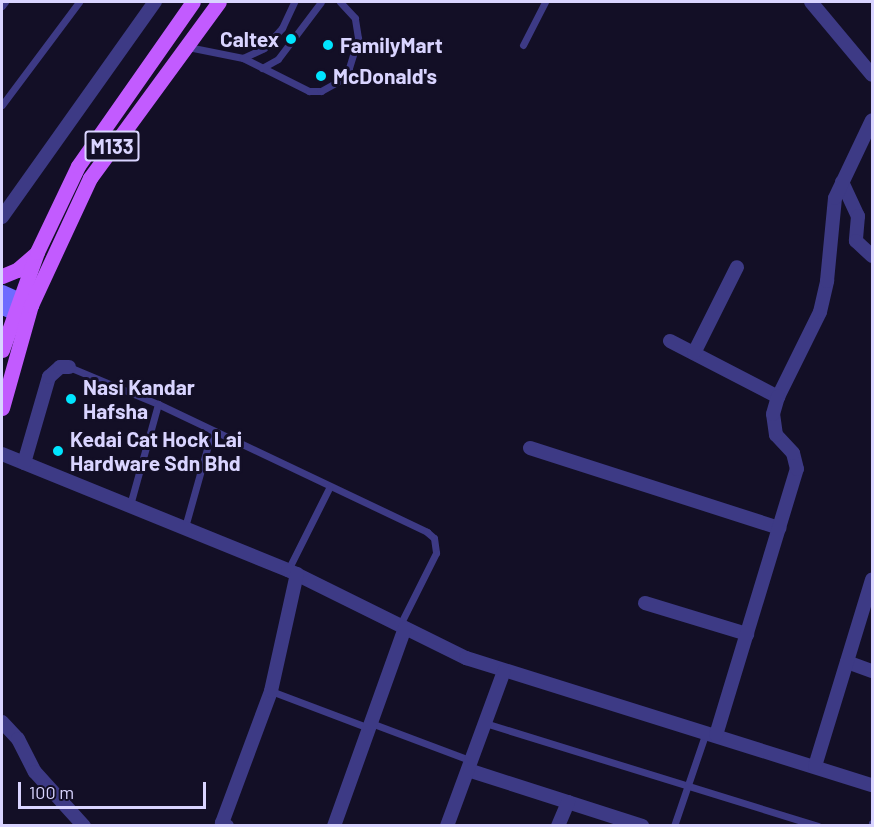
<!DOCTYPE html>
<html>
<head>
<meta charset="utf-8">
<style>
  body { margin:0 }
  #map { position:relative; width:874px; height:827px; overflow:hidden; background:#130f26; font-family:Barlow,sans-serif }
  div>[style] { position:absolute }
  .lane>* { height:7px; margin:-3.5px; padding:0 3.5px; transform-origin:3.5px; border-radius:3.5px; background:#3d3a85 }
  .street>* { height:14px; margin:-7px; padding:0 7px; transform-origin:7px; border-radius:7px; background:#3d3a85 }
  .secondary>* { height:15px; margin:-7.5px; padding:0 7.5px; transform-origin:7.5px; border-radius:7.5px; background:#6f6bff }
  .primary>* { height:15px; margin:-7.5px; padding:0 7.5px; transform-origin:7.5px; border-radius:7.5px; background:#c25bff }
  .dots>* { width:16px; height:16px; translate:-50% -50%; box-sizing:border-box; border:3px solid #130f26; border-radius:50% }
  span { translate:-50% -50%; white-space:nowrap; text-align:center; line-height:1.15; -webkit-text-stroke:6px #130f26; paint-order:stroke }
  .shield-label span { padding:2px 4px; background:#130f26; border:2px solid; border-radius:4px; -webkit-text-stroke-width:0 }
  .shield-label { font-size:20px; color:#d9d4ff; font-weight:700 }
  .poi-label { font-size:21px; color:#d9d4ff; font-weight:700 }
  .right { translate:-100% -50%; text-align:right }
  .left { translate:0 -50%; text-align:left }
  .frame { position:absolute; inset:0; border:3px solid #d9d4ff; pointer-events:none }
  .scale { position:absolute; left:18px; top:782px; width:188px; height:27px; box-sizing:border-box; border:3px solid #d9d4ff; border-top:0; padding-left:8px; font-size:18px; line-height:21px; white-space:nowrap; color:#d9d4ff; -webkit-text-stroke:4px #130f26; paint-order:stroke }
</style>
</head>
<body>
<div id="map">
  <div class="lane">
    <div style="left:2px;top:6px;width:5px;rotate:-53deg"></div>
    <div style="left:523px;top:45px;width:48px;rotate:-62.9deg"></div>
    <div style="left:188px;top:47px;width:56px;rotate:11.3deg"></div>
    <div style="left:243px;top:58px;width:23px;rotate:-25deg"></div>
    <div style="left:264px;top:48px;width:27px;rotate:-48deg"></div>
    <div style="left:282px;top:28px;width:29px;rotate:-65deg"></div>
    <div style="left:243px;top:58px;width:74px;rotate:26.6deg"></div>
    <div style="left:309px;top:91px;width:12px"></div>
    <div style="left:321px;top:91px;width:18px;rotate:-29deg"></div>
    <div style="left:337px;top:82px;width:18px;rotate:-49deg"></div>
    <div style="left:349px;top:68px;width:31px;rotate:-73deg"></div>
    <div style="left:358px;top:38px;width:20px;rotate:-99deg"></div>
    <div style="left:355px;top:18px;width:22px;rotate:-133deg"></div>
    <div style="left:262px;top:68px;width:18px;rotate:-29deg"></div>
    <div style="left:278px;top:59px;width:71px;rotate:-53deg"></div>
    <div style="left:2px;top:105px;width:129px;rotate:-53.2deg"></div>
    <div style="left:69px;top:367px;width:96px;rotate:22.6deg"></div>
    <div style="left:158px;top:404px;width:298px;rotate:25.4deg"></div>
    <div style="left:427px;top:532px;width:9px;rotate:41deg"></div>
    <div style="left:434px;top:538px;width:15px;rotate:82deg"></div>
    <div style="left:436px;top:553px;width:80px;rotate:116.6deg"></div>
    <div style="left:130px;top:505px;width:105px;rotate:-74.5deg"></div>
    <div style="left:185px;top:527px;width:100px;rotate:-74.3deg"></div>
    <div style="left:288px;top:570px;width:92px;rotate:-63.4deg"></div>
    <div style="left:271px;top:691px;width:105px;rotate:20.7deg"></div>
    <div style="left:371px;top:723px;width:108px;rotate:20.6deg"></div>
    <div style="left:485px;top:723px;width:349px;rotate:17.2deg"></div>
    <div style="left:674px;top:826px;width:99px;rotate:-71.2deg"></div>
    <div style="left:872px;top:826px;width:3px;rotate:-90deg"></div>
  </div>
  <div class="street">
    <div style="left:811px;top:2px;width:95px;rotate:50.1deg"></div>
    <div style="left:842px;top:182px;width:38px;rotate:65deg"></div>
    <div style="left:858px;top:216px;width:25px;rotate:95deg"></div>
    <div style="left:856px;top:241px;width:22px;rotate:43deg"></div>
    <div style="left:2px;top:217px;width:264px;rotate:-54.6deg"></div>
    <div style="left:670px;top:341px;width:122px;rotate:27.4deg"></div>
    <div style="left:778px;top:397px;width:95px;rotate:-63.7deg"></div>
    <div style="left:820px;top:312px;width:32px;rotate:-77deg"></div>
    <div style="left:827px;top:281px;width:83px;rotate:-84.5deg"></div>
    <div style="left:835px;top:198px;width:86px;rotate:-64.6deg"></div>
    <div style="left:694px;top:353px;width:96px;rotate:-63.4deg"></div>
    <div style="left:530px;top:448px;width:262px;rotate:17.8deg"></div>
    <div style="left:2px;top:454px;width:309px;rotate:22.1deg"></div>
    <div style="left:288px;top:570px;width:199px;rotate:26.3deg"></div>
    <div style="left:466px;top:658px;width:425px;rotate:17.4deg"></div>
    <div style="left:24px;top:463px;width:90px;rotate:-73.8deg"></div>
    <div style="left:49px;top:377px;width:15px;rotate:-42deg"></div>
    <div style="left:60px;top:367px;width:9px"></div>
    <div style="left:645px;top:603px;width:107px;rotate:16.9deg"></div>
    <div style="left:847px;top:662px;width:27px;rotate:20deg"></div>
    <div style="left:2px;top:722px;width:23px;rotate:47deg"></div>
    <div style="left:18px;top:739px;width:37px;rotate:63deg"></div>
    <div style="left:35px;top:772px;width:73px;rotate:47.8deg"></div>
    <div style="left:716px;top:735px;width:278px;rotate:-73.1deg"></div>
    <div style="left:797px;top:469px;width:16px;rotate:-104deg"></div>
    <div style="left:793px;top:453px;width:25px;rotate:-133deg"></div>
    <div style="left:776px;top:435px;width:21px;rotate:-98deg"></div>
    <div style="left:773px;top:414px;width:18px;rotate:-74deg"></div>
    <div style="left:815px;top:766px;width:195px;rotate:-73deg"></div>
    <div style="left:468px;top:770px;width:183px;rotate:17.8deg"></div>
    <div style="left:227px;top:826px;width:6px;rotate:-149deg"></div>
    <div style="left:222px;top:823px;width:141px;rotate:-69.6deg"></div>
    <div style="left:271px;top:691px;width:120px;rotate:-77.5deg"></div>
    <div style="left:334px;top:826px;width:210px;rotate:-70.3deg"></div>
    <div style="left:447px;top:826px;width:165px;rotate:-69.8deg"></div>
    <div style="left:558px;top:826px;width:26px;rotate:-67deg"></div>
  </div>
  <div class="secondary">
    <div style="left:2px;top:292px;width:32px;rotate:24deg"></div>
    <div style="left:2px;top:307px;width:27px;rotate:24deg"></div>
  </div>
  <div class="primary">
    <div style="left:2px;top:276px;width:16px;rotate:-22deg"></div>
    <div style="left:17px;top:270px;width:23px;rotate:-41deg"></div>
    <div style="left:2px;top:350px;width:104px;rotate:-70.3deg"></div>
    <div style="left:37px;top:252px;width:95px;rotate:-64.5deg"></div>
    <div style="left:78px;top:166px;width:200px;rotate:-55deg"></div>
    <div style="left:2px;top:408px;width:107px;rotate:-74.3deg"></div>
    <div style="left:31px;top:305px;width:140px;rotate:-65.1deg"></div>
    <div style="left:90px;top:178px;width:218px;rotate:-53.8deg"></div>
  </div>
  <div class="dots">
    <div style="left:291px;top:39px;background:#00e5ff"></div>
    <div style="left:328px;top:45px;background:#00e5ff"></div>
    <div style="left:321px;top:76px;background:#00e5ff"></div>
    <div style="left:71px;top:399px;background:#00e5ff"></div>
    <div style="left:58px;top:451px;background:#00e5ff"></div>
  </div>
  <div class="shield-label">
    <span style="left:112px;top:146px">M133</span>
  </div>
  <div class="poi-label">
    <span class="right" style="left:279px;top:39px">Caltex</span>
    <span class="left" style="left:340px;top:45px">FamilyMart</span>
    <span class="left" style="left:333px;top:76px">McDonald's</span>
    <span class="left" style="left:83px;top:399px">Nasi Kandar<br>Hafsha</span>
    <span class="left" style="left:70px;top:451px">Kedai Cat Hock Lai<br>Hardware Sdn Bhd</span>
  </div>
  <div class="frame"></div>
  <div class="scale">100 m</div>
</div>
</body>
</html>
